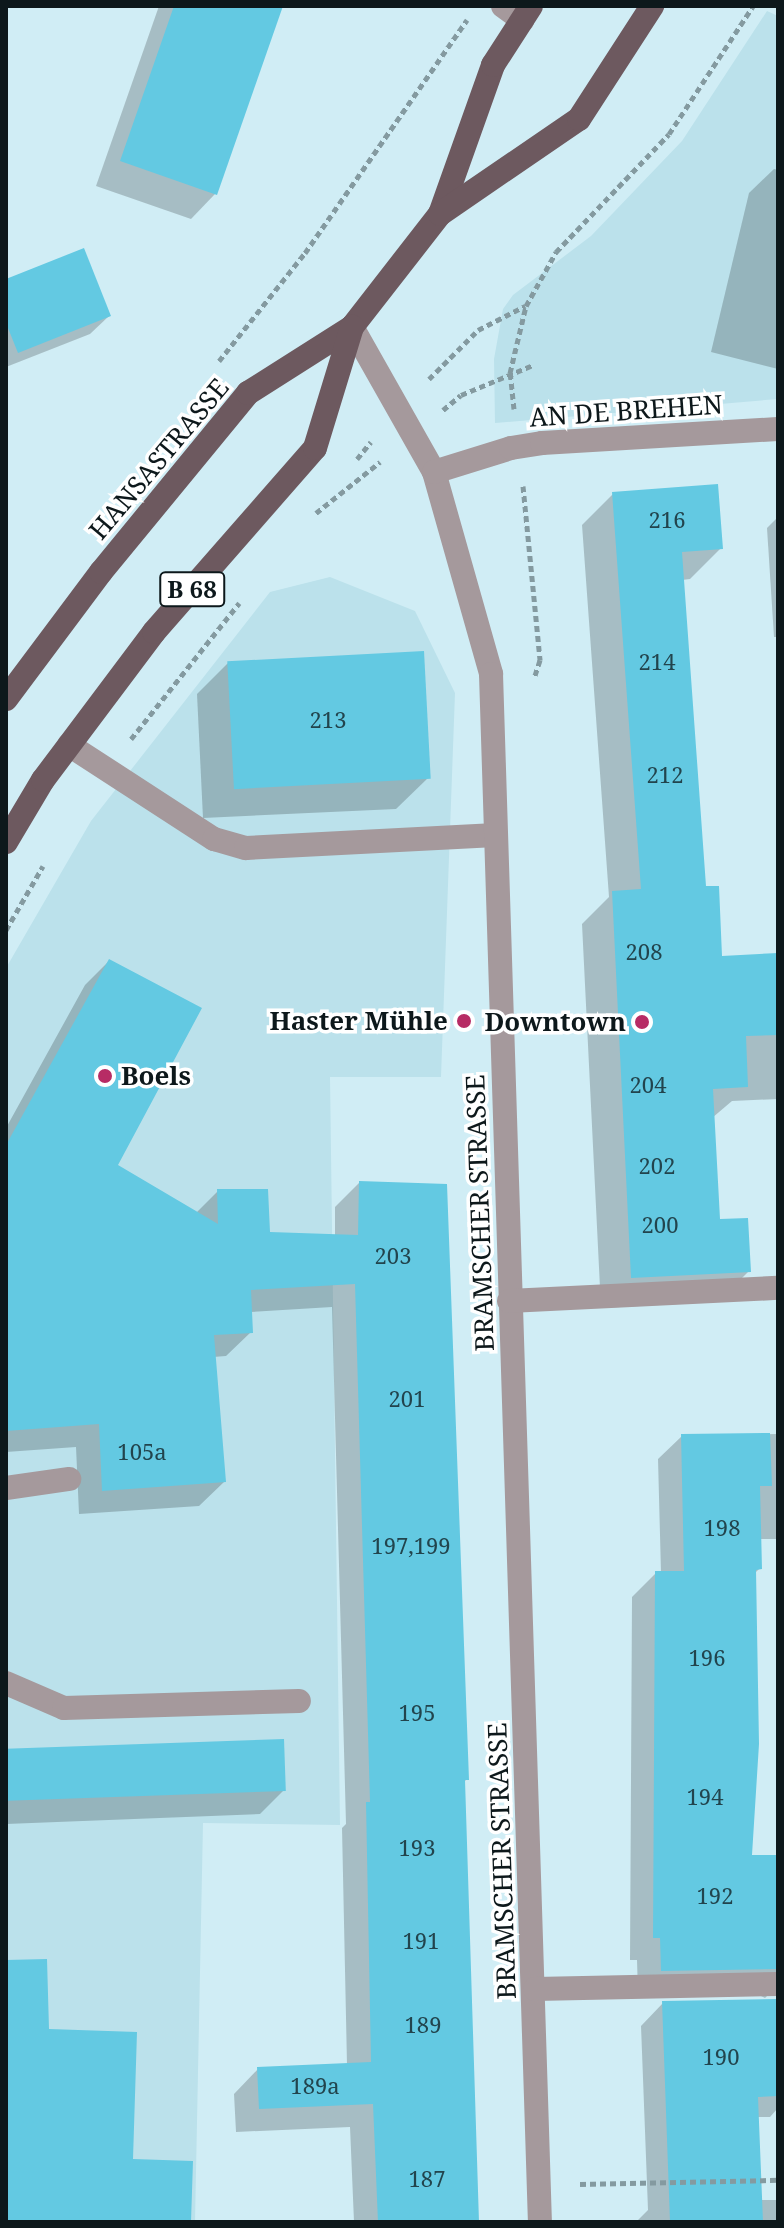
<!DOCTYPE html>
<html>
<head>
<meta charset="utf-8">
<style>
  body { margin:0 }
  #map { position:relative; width:784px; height:2228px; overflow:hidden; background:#d0edf5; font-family:"Noto Serif",serif }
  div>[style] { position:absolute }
  .built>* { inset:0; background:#bbe1eb }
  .shadow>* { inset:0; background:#0003 }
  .building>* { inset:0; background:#63c9e2; transform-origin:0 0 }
  .path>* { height:5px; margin-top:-2.5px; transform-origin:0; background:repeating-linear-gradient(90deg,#849aa0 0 6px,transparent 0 10px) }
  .lane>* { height:24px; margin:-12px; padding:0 12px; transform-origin:12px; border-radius:12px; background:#a5999c }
  .street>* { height:24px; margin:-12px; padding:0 12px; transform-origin:12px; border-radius:12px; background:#a5999c }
  .primary>* { height:24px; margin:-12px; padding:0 12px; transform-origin:12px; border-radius:12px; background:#6d595f }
  .dots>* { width:22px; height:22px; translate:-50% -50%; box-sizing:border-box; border:4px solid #fff; border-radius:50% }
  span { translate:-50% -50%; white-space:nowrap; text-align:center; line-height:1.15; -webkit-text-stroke:7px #fff; paint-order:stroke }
  .number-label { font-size:22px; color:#22444d }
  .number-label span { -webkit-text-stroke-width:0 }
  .shield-label span { padding:2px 6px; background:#fff; border:2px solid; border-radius:6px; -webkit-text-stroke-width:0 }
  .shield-label { font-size:24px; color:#0d181b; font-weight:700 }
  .street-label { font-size:26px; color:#0d181b }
  .poi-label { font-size:26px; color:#0d181b; font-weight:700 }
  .right { translate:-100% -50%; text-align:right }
  .left { translate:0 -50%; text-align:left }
  .frame { position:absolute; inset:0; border:8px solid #0d181b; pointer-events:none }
</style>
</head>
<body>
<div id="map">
  <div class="built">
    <div style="clip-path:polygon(767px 11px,778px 16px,778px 399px,495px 423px,494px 359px,503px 309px,513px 295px,591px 236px,682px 141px)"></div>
    <div style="clip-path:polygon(330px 577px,415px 611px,455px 693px,441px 1077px,330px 1077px,340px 1825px,203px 1823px,195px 2222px,6px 2222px,6px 968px,91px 821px,270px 592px)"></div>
  </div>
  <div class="shadow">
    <div style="clip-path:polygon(159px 6px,281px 6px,215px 194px,191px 219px,96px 186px)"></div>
    <div style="clip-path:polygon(774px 169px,778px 170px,778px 369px,711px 352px,749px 193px)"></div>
    <div style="clip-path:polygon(6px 281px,109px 316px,90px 334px,6px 367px)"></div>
    <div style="clip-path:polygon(613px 494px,721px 548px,690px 579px,682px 580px,704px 888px,720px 958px,778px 955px,778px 1099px,732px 1101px,712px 1118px,718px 1221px,749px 1271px,718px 1302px,601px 1308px,582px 924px,609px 897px,582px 525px)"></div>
    <div style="clip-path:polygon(778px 517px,778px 637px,774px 637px,767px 528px)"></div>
    <div style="clip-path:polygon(228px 663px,428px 778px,396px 809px,203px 818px,197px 694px)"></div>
    <div style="clip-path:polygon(109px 961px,115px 1166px,196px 1213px,218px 1191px,268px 1234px,335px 1236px,335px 1207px,359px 1183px,467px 1779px,463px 1783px,476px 2222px,354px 2222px,350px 2127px,236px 2132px,234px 2094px,258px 2069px,347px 2065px,342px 1828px,346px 1824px,332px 1307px,250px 1312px,251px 1332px,226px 1356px,213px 1357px,224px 1482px,199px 1506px,79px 1514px,76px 1447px,6px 1452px,6px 1128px,85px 985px)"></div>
    <div style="clip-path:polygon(778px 1434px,778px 1539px,759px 1539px,760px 1568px,754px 1574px,750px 1857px,778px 1857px,778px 1985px,765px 1998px,753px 1992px,638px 1994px,637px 1960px,630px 1960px,632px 1597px,656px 1573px,661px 1573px,658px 1459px,682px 1436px)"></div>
    <div style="clip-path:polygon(6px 1752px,284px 1790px,260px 1814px,6px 1824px)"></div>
    <div style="clip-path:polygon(778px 2001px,778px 2108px,770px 2117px,756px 2117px,760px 2200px,778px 2200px,778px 2222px,636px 2222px,648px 2210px,641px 2026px,663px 2003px)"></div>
  </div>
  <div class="building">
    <div style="clip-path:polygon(174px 6px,283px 6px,217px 195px,120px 161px)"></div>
    <div style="clip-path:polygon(84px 248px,111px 316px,18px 353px,6px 323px,6px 279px)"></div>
    <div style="clip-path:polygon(718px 484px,723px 549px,682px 552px,706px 886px,719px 886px,722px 956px,778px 953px,778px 1035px,746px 1036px,748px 1087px,713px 1089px,720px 1219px,748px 1218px,751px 1272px,631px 1278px,612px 891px,641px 889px,612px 492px)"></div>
    <div style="left:424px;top:651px;width:128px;height:197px;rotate:87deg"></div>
    <div style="clip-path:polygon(109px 959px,202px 1008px,118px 1165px,218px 1224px,217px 1189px,268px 1189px,270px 1232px,358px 1235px,359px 1181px,447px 1184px,469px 1780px,465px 1780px,479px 2222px,378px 2222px,373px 2104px,259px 2109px,257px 2067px,371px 2062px,366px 1802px,370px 1802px,355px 1284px,251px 1290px,253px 1333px,214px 1335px,226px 1482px,102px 1491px,99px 1424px,6px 1431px,6px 1145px)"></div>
    <div style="clip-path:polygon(770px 1433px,772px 1486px,760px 1486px,762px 1569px,756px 1570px,759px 1744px,752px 1855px,778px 1855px,778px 1969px,661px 1971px,660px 1938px,653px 1938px,655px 1571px,684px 1571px,681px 1434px)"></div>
    <div style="left:284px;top:1739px;width:52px;height:278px;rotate:88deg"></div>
    <div style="clip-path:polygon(47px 1959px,49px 2029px,137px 2032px,133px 2159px,193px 2161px,191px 2222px,6px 2222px,6px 1960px)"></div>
    <div style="clip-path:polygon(778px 1999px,778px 2096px,758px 2097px,763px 2222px,670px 2222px,662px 2001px)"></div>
  </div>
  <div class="path">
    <div style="left:219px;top:361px;width:138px;rotate:-51.5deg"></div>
    <div style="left:305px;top:253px;width:284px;rotate:-55.2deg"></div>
    <div style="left:429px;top:379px;width:69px;rotate:-45deg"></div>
    <div style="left:478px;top:330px;width:53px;rotate:-27.1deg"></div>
    <div style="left:514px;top:409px;width:36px;rotate:-96deg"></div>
    <div style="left:510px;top:373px;width:69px;rotate:-76.6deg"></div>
    <div style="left:526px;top:306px;width:62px;rotate:-60.9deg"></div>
    <div style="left:556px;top:252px;width:163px;rotate:-46.2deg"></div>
    <div style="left:669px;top:134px;width:153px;rotate:-56.7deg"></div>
    <div style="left:443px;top:410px;width:23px;rotate:-40deg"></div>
    <div style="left:461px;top:395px;width:78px;rotate:-22.6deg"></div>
    <div style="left:357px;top:459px;width:22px;rotate:-51deg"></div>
    <div style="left:523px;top:486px;width:175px;rotate:84.4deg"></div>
    <div style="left:540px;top:660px;width:19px;rotate:108deg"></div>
    <div style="left:316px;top:513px;width:82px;rotate:-38.6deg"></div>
    <div style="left:131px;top:739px;width:174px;rotate:-51.5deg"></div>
    <div style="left:6px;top:930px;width:74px;rotate:-60deg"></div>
    <div style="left:580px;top:2184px;width:198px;rotate:-1.2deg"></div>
  </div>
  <div class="lane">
    <div style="left:503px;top:6px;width:24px;rotate:36deg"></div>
    <div style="left:69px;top:745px;width:173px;rotate:33deg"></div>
    <div style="left:214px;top:839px;width:33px;rotate:16deg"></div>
    <div style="left:246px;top:848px;width:250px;rotate:-3deg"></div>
    <div style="left:6px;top:1488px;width:64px;rotate:-8.1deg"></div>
    <div style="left:6px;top:1683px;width:63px;rotate:23.3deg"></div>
    <div style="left:64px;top:1708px;width:235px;rotate:-1.7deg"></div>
  </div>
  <div class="street">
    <div style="left:352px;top:327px;width:167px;rotate:60.5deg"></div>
    <div style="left:434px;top:472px;width:210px;rotate:74.2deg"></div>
    <div style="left:491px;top:674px;width:1549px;rotate:88.19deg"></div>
    <div style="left:434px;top:472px;width:81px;rotate:-17.3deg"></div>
    <div style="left:511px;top:448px;width:31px;rotate:-9deg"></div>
    <div style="left:542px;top:443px;width:236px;rotate:-3.4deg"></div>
    <div style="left:509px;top:1301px;width:269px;rotate:-2.8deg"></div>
    <div style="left:535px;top:1989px;width:243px;rotate:-1.2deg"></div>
  </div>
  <div class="primary">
    <div style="left:440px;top:214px;width:158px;rotate:-70.4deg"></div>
    <div style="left:493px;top:65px;width:70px;rotate:-57.2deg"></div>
    <div style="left:6px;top:699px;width:159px;rotate:-53.2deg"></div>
    <div style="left:101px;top:572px;width:232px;rotate:-50.6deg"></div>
    <div style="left:248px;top:393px;width:123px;rotate:-32.4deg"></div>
    <div style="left:352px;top:327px;width:143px;rotate:-52.1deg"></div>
    <div style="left:440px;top:214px;width:168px;rotate:-34.4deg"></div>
    <div style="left:579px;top:119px;width:135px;rotate:-57.1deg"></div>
    <div style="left:6px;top:842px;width:72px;rotate:-59.2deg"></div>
    <div style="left:43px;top:780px;width:185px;rotate:-53.1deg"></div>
    <div style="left:154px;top:632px;width:244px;rotate:-48.8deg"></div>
    <div style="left:315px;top:448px;width:127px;rotate:-73deg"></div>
  </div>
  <div class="dots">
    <div style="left:464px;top:1021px;background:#b72c65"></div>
    <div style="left:642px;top:1022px;background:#b72c65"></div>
    <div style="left:105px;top:1076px;background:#b72c65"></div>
  </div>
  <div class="number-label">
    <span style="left:667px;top:520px">216</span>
    <span style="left:657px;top:662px">214</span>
    <span style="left:328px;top:720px">213</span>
    <span style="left:665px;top:775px">212</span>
    <span style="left:644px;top:952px">208</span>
    <span style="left:648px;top:1085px">204</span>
    <span style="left:657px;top:1166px">202</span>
    <span style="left:660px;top:1225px">200</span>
    <span style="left:393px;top:1256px">203</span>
    <span style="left:407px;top:1399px">201</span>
    <span style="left:142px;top:1452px">105a</span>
    <span style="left:722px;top:1528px">198</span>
    <span style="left:411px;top:1546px">197,199</span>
    <span style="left:707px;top:1658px">196</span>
    <span style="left:417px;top:1713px">195</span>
    <span style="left:705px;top:1797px">194</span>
    <span style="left:417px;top:1848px">193</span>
    <span style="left:715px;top:1896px">192</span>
    <span style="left:421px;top:1941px">191</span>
    <span style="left:423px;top:2025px">189</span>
    <span style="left:721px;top:2057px">190</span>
    <span style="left:315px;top:2086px">189a</span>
    <span style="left:427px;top:2179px">187</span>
  </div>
  <div class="shield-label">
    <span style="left:192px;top:589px">B 68</span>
  </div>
  <div class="street-label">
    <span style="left:626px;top:411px;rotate:-4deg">AN DE BREHEN</span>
    <span style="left:159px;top:459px;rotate:-50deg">HANSASTRASSE</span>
    <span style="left:480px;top:1213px;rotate:-92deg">BRAMSCHER STRASSE</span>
    <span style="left:502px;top:1861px;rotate:-92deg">BRAMSCHER STRASSE</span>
  </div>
  <div class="poi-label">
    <span class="right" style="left:448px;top:1021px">Haster Mühle</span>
    <span class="right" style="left:626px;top:1022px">Downtown</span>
    <span class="left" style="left:121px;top:1076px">Boels</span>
  </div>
  <div class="frame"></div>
</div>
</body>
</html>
